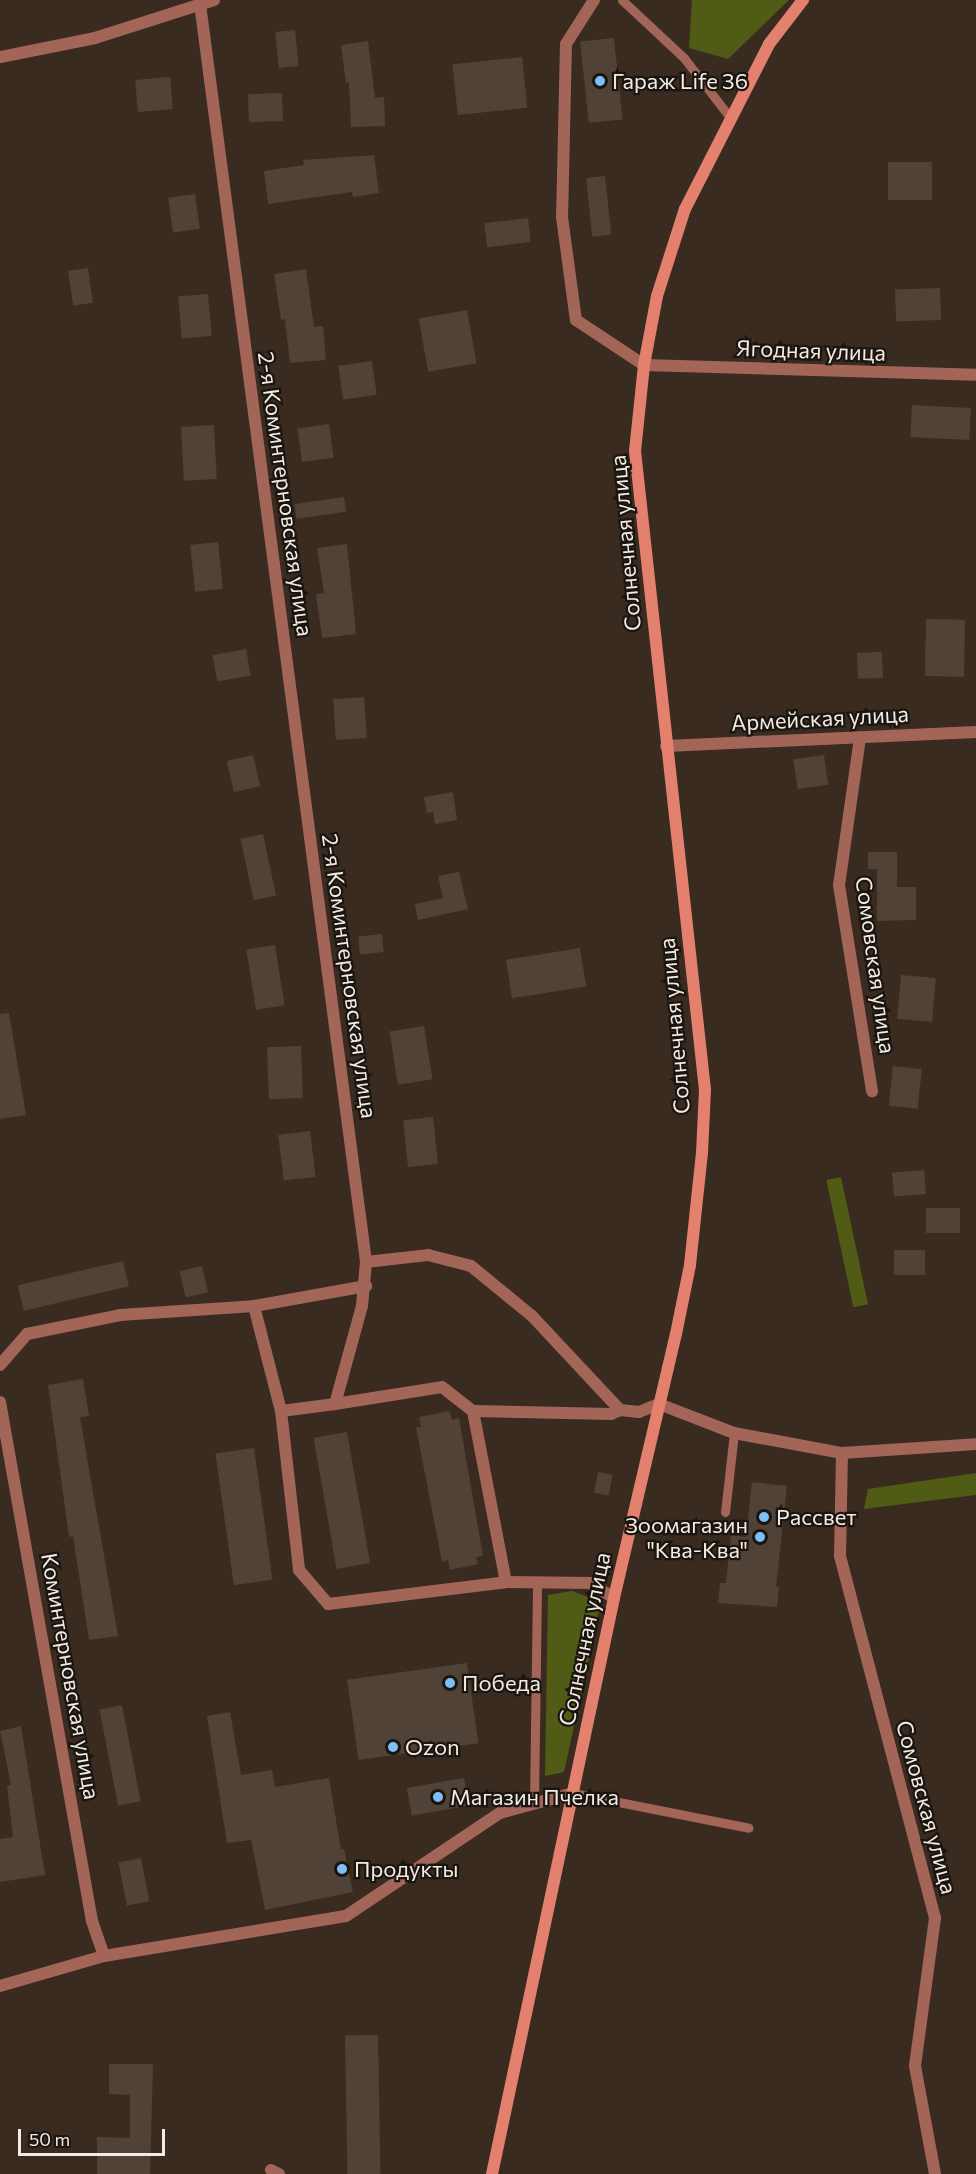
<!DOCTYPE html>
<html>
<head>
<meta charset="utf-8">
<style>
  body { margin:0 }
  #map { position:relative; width:976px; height:2174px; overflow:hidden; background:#392b20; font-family:Commissioner,sans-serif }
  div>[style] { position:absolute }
  .green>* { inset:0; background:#505c16; transform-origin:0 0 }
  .building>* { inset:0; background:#504236; transform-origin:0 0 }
  .lane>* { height:9px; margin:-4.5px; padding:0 4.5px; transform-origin:4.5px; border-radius:4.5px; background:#a36558 }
  .street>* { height:12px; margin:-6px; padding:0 6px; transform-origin:6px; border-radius:6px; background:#a36558 }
  .secondary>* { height:12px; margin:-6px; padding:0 6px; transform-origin:6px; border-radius:6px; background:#e4816e }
  .dots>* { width:16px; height:16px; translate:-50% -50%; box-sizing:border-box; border:3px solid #1b1510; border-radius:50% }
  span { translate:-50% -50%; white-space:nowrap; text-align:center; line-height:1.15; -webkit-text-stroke:4.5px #1b1510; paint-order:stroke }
  .poi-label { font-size:22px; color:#f3eae3 }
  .left { translate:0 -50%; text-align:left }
  .right { translate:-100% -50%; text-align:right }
  .street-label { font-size:22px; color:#f3eae3 }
  .scale { position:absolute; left:18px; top:2129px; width:147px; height:27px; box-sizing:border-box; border:3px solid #f3eae3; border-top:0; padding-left:8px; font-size:18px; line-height:21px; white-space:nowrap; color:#f3eae3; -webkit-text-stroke:4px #1b1510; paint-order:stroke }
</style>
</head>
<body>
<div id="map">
  <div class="green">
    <div style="clip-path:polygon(692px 0,789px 0,728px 59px,689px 48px)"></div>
    <div style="left:841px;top:1177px;width:130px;height:15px;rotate:78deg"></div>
    <div style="clip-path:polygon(976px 1473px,976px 1495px,864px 1509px,868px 1489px)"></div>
    <div style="clip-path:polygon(572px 1591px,601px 1602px,564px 1772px,545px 1776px,548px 1595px)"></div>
  </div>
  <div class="building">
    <div style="left:295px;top:30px;width:36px;height:20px;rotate:84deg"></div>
    <div style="left:614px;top:38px;width:82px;height:34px;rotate:84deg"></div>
    <div style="clip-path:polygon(368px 41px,375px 98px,384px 97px,385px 126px,351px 127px,349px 82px,346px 83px,341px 45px)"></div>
    <div style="left:522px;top:57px;width:51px;height:70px;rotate:84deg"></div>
    <div style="left:170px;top:77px;width:32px;height:35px;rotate:85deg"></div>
    <div style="left:282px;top:93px;width:28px;height:34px;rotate:88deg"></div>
    <div style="clip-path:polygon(374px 155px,379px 193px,353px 197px,352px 192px,268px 204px,264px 171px,304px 165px,303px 160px)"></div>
    <div style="left:888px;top:162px;width:44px;height:38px"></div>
    <div style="left:605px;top:176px;width:59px;height:19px;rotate:84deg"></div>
    <div style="left:195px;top:194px;width:35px;height:27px;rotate:82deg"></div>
    <div style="left:528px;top:218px;width:24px;height:44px;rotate:83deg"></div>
    <div style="left:88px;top:268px;width:35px;height:20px;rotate:82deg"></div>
    <div style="clip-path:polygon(306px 269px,314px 327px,323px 326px,326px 360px,290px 363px,285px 319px,281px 320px,274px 274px)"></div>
    <div style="left:940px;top:288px;width:32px;height:45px;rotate:88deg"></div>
    <div style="left:208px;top:294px;width:42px;height:30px;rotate:85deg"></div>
    <div style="left:467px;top:310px;width:54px;height:49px;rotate:80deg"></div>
    <div style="left:372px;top:361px;width:34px;height:34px;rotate:82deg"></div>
    <div style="left:912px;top:405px;width:59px;height:32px;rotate:3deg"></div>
    <div style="left:329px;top:424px;width:34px;height:32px;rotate:82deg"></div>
    <div style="left:214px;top:425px;width:54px;height:33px;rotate:87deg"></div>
    <div style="left:344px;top:497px;width:15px;height:50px;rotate:82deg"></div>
    <div style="left:218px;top:542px;width:47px;height:28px;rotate:84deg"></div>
    <div style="clip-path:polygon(347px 544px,356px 634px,322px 638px,316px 594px,324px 593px,317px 548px)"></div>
    <div style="left:926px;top:619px;width:39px;height:57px;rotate:1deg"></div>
    <div style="left:246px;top:649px;width:27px;height:34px;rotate:80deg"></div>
    <div style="left:882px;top:652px;width:26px;height:25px;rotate:88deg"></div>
    <div style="left:364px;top:697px;width:41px;height:31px;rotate:86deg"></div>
    <div style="left:253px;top:755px;width:32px;height:27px;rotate:77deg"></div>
    <div style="left:824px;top:755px;width:30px;height:31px;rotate:82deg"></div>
    <div style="clip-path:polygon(453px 792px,457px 820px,435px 824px,433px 812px,427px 813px,424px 797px)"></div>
    <div style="left:263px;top:834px;width:63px;height:23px;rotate:78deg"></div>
    <div style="clip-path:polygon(868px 852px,897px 852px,897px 887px,916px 887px,916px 920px,877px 921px,877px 869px,868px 869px)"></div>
    <div style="clip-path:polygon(459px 872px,468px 909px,418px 920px,415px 904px,443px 898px,438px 876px)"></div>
    <div style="left:382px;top:934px;width:18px;height:24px;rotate:84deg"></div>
    <div style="left:275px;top:945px;width:61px;height:29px;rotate:81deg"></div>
    <div style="left:580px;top:948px;width:39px;height:75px;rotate:81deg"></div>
    <div style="left:901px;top:975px;width:35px;height:44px;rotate:5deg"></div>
    <div style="clip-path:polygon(9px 1013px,26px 1115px,0 1119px,0 1014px)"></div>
    <div style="left:424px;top:1026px;width:54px;height:35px;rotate:81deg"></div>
    <div style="left:301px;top:1046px;width:52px;height:34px;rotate:88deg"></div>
    <div style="left:893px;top:1066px;width:29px;height:40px;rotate:6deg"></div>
    <div style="left:433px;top:1117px;width:47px;height:30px;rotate:84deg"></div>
    <div style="left:310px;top:1131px;width:46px;height:32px;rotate:83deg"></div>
    <div style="left:924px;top:1170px;width:24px;height:32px;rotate:85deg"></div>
    <div style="left:926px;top:1208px;width:34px;height:25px"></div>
    <div style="left:894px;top:1250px;width:31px;height:25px"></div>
    <div style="left:123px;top:1261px;width:26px;height:108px;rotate:77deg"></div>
    <div style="left:202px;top:1266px;width:27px;height:23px;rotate:77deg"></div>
    <div style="clip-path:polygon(83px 1379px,89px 1416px,80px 1417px,118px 1636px,89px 1640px,73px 1536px,69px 1537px,48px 1385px)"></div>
    <div style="clip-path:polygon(450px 1411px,452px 1420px,459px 1418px,483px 1556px,476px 1557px,478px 1564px,450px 1570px,448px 1560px,442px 1562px,416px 1427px,421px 1427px,419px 1417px)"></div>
    <div style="left:347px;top:1432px;width:133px;height:34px;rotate:80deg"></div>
    <div style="left:254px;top:1448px;width:133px;height:39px;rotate:82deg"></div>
    <div style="left:598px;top:1472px;width:15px;height:21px;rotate:11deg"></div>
    <div style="clip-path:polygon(752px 1482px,787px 1486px,776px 1587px,779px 1587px,777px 1607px,718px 1603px,720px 1583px,726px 1583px,731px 1535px,746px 1537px)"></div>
    <div style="left:467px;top:1663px;width:81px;height:121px;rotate:82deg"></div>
    <div style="left:122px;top:1705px;width:98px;height:23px;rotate:79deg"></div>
    <div style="clip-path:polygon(230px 1712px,241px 1775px,272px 1770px,275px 1787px,329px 1778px,341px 1850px,344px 1849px,353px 1892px,265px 1910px,251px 1840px,227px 1843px,207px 1716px)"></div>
    <div style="clip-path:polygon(21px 1726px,45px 1875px,0 1882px,0 1839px,13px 1837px,7px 1786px,11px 1785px,0 1731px)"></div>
    <div style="left:464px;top:1778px;width:28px;height:58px;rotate:80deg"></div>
    <div style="left:141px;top:1858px;width:44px;height:23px;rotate:79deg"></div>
    <div style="left:378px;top:2035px;width:139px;height:33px;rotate:89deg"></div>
    <div style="clip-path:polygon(109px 2064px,153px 2064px,150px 2174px,97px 2174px,97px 2137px,130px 2138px,130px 2095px,109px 2094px)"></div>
  </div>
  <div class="lane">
    <div style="left:622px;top:0;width:85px;rotate:43.1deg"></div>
    <div style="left:684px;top:58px;width:73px;rotate:52.2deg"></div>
    <div style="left:725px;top:1512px;width:80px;rotate:-83.5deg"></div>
    <div style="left:573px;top:1793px;width:179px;rotate:11.2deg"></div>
    <div style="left:534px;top:1803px;width:222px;rotate:-89.2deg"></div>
  </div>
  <div class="street">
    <div style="left:594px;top:0;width:52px;rotate:122.5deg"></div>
    <div style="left:566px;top:44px;width:173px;rotate:91.3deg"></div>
    <div style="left:562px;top:217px;width:104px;rotate:82.3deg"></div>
    <div style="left:576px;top:320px;width:82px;rotate:33.5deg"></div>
    <div style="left:644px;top:365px;width:332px;rotate:1.7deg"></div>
    <div style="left:200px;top:4px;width:1269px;rotate:82.48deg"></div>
    <div style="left:366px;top:1262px;width:44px;rotate:95.2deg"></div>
    <div style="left:362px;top:1306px;width:102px;rotate:105.4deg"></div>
    <div style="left:335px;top:1404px;width:54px;rotate:172.6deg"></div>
    <div style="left:281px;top:1411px;width:160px;rotate:83.5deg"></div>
    <div style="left:299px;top:1570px;width:45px;rotate:49.5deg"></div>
    <div style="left:328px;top:1604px;width:179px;rotate:-7deg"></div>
    <div style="left:506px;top:1582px;width:84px;rotate:0.7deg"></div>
    <div style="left:590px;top:1583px;width:28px;rotate:32deg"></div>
    <div style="left:0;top:57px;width:97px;rotate:-11.3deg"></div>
    <div style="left:95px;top:38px;width:125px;rotate:-17.7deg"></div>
    <div style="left:860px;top:738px;width:148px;rotate:98.1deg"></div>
    <div style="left:839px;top:885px;width:209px;rotate:80.9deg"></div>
    <div style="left:666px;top:746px;width:310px;rotate:-2.6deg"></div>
    <div style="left:366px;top:1262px;width:62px;rotate:-6.4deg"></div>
    <div style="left:428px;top:1255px;width:44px;rotate:14.3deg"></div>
    <div style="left:471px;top:1266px;width:79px;rotate:39.3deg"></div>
    <div style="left:532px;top:1316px;width:129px;rotate:46.9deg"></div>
    <div style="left:620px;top:1410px;width:19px;rotate:6deg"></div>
    <div style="left:639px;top:1412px;width:22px;rotate:-22deg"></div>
    <div style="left:659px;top:1404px;width:80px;rotate:21.1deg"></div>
    <div style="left:734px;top:1433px;width:110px;rotate:10.5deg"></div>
    <div style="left:842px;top:1453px;width:134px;rotate:-3.8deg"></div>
    <div style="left:254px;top:1306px;width:108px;rotate:75.6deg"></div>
    <div style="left:0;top:1365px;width:41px;rotate:-48.9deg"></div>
    <div style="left:27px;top:1334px;width:95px;rotate:-11.5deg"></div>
    <div style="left:120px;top:1315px;width:134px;rotate:-3.8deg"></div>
    <div style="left:254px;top:1306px;width:114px;rotate:-10.1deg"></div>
    <div style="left:0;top:1402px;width:527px;rotate:79.95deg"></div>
    <div style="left:92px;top:1921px;width:37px;rotate:71deg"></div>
    <div style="left:335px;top:1404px;width:108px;rotate:-9deg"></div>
    <div style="left:442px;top:1387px;width:39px;rotate:38deg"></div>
    <div style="left:473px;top:1411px;width:138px;rotate:1.2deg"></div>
    <div style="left:611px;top:1414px;width:10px;rotate:-24deg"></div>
    <div style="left:473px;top:1411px;width:174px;rotate:79.1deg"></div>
    <div style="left:842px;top:1453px;width:103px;rotate:91.1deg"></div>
    <div style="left:840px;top:1556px;width:374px;rotate:75.3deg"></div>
    <div style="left:935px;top:1918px;width:149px;rotate:97.7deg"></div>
    <div style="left:915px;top:2066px;width:110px;rotate:79.5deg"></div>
    <div style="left:0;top:1986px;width:108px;rotate:-16.1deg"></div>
    <div style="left:104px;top:1956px;width:245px;rotate:-9.4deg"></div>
    <div style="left:346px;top:1916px;width:185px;rotate:-33.8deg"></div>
    <div style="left:500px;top:1813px;width:76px;rotate:-15.3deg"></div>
    <div style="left:271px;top:2170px;width:9px;rotate:27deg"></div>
  </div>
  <div class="secondary">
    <div style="left:492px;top:2174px;width:589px;rotate:-78.04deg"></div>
    <div style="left:614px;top:1598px;width:271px;rotate:-76.8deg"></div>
    <div style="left:676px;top:1334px;width:70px;rotate:-78.5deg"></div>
    <div style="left:690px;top:1265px;width:113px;rotate:-83.9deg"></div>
    <div style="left:702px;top:1153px;width:63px;rotate:-87.3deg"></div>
    <div style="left:705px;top:1090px;width:643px;rotate:-96.25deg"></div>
    <div style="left:635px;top:451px;width:86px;rotate:-84deg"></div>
    <div style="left:644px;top:365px;width:70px;rotate:-79.3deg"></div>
    <div style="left:657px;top:296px;width:91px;rotate:-72.2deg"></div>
    <div style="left:685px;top:209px;width:185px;rotate:-63deg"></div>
    <div style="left:769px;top:44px;width:56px;rotate:-52.3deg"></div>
  </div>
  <div class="dots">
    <div style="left:600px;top:81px;background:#7ebef9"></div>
    <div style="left:764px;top:1517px;background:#7ebef9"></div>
    <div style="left:760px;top:1537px;background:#7ebef9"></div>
    <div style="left:450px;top:1683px;background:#7ebef9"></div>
    <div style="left:393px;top:1747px;background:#7ebef9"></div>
    <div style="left:438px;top:1797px;background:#7ebef9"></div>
    <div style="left:342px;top:1869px;background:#7ebef9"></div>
  </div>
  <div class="poi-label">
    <span class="left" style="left:612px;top:81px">Гараж Life 36</span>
    <span class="left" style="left:776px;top:1517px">Рассвет</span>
    <span class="right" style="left:748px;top:1537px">Зоомагазин<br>"Ква-Ква"</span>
    <span class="left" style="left:462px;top:1683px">Победа</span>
    <span class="left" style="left:405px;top:1747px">Ozon</span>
    <span class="left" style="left:450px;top:1797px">Магазин Пчелка</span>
    <span class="left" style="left:354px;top:1869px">Продукты</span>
  </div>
  <div class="street-label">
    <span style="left:811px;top:350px;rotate:2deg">Ягодная улица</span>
    <span style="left:286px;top:494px;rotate:82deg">2-я Коминтерновская улица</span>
    <span style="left:625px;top:543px;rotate:-95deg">Солнечная улица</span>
    <span style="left:820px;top:718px;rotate:-3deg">Армейская улица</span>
    <span style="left:876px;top:965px;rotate:82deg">Сомовская улица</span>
    <span style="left:350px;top:976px;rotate:82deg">2-я Коминтерновская улица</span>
    <span style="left:674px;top:1026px;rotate:-95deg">Солнечная улица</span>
    <span style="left:584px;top:1639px;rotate:-78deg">Солнечная улица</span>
    <span style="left:71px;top:1676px;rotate:80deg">Коминтерновская улица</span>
    <span style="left:927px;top:1807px;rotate:75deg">Сомовская улица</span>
  </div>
  <div class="scale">50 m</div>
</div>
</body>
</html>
